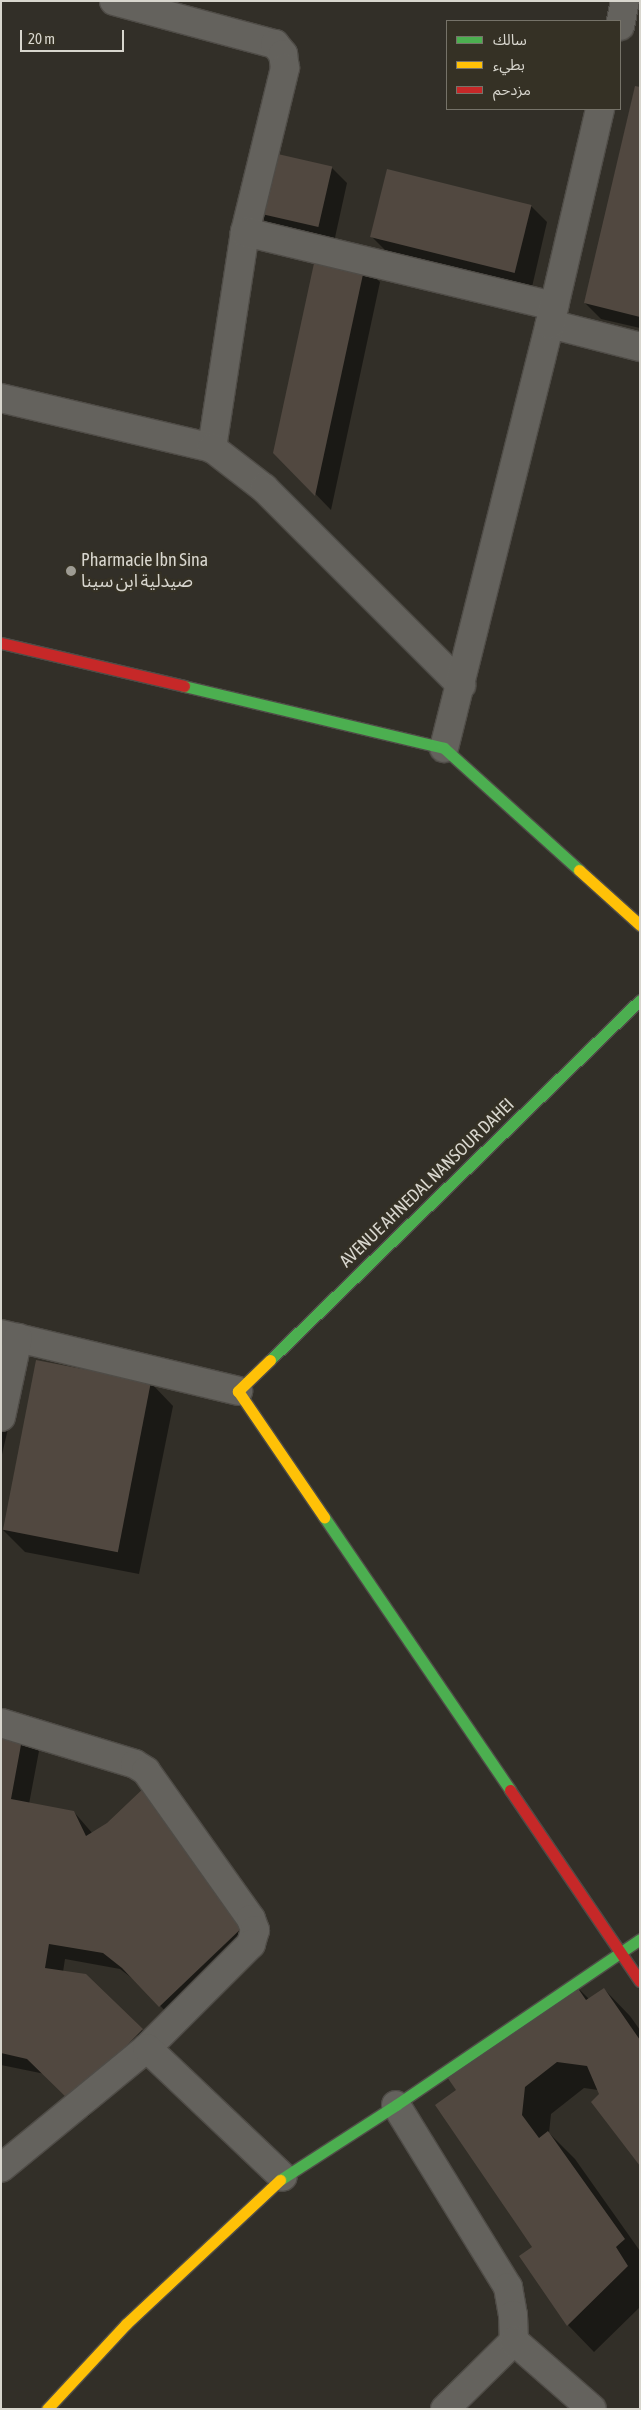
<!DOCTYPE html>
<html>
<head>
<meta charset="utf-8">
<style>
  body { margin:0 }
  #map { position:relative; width:641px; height:2410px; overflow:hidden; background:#322f28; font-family:"Asap Condensed","Noto Sans Arabic",sans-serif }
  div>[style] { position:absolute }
  .shadow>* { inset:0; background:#0007 }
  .building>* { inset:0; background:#514840; transform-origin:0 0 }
  .roads { filter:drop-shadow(1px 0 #4f4c47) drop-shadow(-1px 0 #4f4c47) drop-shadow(0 1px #4f4c47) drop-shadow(0 -1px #4f4c47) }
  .street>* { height:28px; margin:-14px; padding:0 14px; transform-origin:14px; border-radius:14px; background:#64625d }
  .fast>* { height:11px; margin:-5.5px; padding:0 5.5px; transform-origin:5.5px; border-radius:5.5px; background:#4caf50 }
  .slow>* { height:11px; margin:-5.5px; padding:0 5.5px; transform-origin:5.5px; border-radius:5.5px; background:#ffc107 }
  .jam>* { height:11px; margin:-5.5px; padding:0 5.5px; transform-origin:5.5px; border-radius:5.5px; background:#c62828 }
  .dots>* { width:14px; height:14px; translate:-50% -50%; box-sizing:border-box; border:2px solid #353125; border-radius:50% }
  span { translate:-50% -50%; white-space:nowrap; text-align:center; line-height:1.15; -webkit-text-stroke:5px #353125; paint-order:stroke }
  .poi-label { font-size:18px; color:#d8d6ce }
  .left { translate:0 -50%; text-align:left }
  .street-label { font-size:18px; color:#d8d6ce }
  .frame { position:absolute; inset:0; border:2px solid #d8d6ce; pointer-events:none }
  .legend { position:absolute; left:446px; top:20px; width:175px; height:90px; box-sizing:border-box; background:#353125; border:1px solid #767369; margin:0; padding:6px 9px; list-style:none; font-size:15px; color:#d8d6ce }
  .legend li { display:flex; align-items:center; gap:10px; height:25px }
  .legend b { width:25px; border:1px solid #767369 }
  .scale { position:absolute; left:20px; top:30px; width:104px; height:22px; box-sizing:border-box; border:2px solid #d8d6ce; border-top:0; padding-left:6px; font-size:15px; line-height:18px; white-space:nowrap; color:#d8d6ce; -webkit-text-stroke:4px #353125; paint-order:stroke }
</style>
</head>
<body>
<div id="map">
  <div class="shadow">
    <div style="clip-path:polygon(640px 88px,640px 328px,601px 319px,585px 303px)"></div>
    <div style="clip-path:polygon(331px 167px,347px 183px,334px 242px,272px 228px,256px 212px)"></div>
    <div style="clip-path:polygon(531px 206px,547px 222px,532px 287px,388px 253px,372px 237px)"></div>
    <div style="clip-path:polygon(364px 266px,380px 282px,331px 510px,275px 452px)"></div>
    <div style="clip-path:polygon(1px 1358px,20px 1376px,1px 1459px)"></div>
    <div style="clip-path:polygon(151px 1383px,173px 1406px,139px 1574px,25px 1552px,3px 1530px)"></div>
    <div style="clip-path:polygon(1px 1731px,22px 1735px,39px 1751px,29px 1804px,74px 1812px,93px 1834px,262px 1939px,176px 2022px,137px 1982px,120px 1969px,65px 1959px,63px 1972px,142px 2030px,158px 2045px,88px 2117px,45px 2074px,1px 2065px)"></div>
    <div style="clip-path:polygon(575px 1985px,589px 1999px,604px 1989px,630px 2016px,640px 2030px,640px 2164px,598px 2090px,584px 2088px,551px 2114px,549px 2133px,575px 2159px,640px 2251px,640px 2307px,594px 2352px,568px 2325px,521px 2256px,534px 2247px,457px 2090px)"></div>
  </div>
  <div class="building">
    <div style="clip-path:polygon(635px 86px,640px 87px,640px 317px,584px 303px)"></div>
    <div style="left:269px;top:152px;width:65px;height:62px;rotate:13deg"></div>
    <div style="left:387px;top:169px;width:149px;height:70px;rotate:14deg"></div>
    <div style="clip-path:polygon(316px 254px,365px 265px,315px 496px,273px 453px)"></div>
    <div style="left:36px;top:1360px;width:117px;height:173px;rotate:11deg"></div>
    <div style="clip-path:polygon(1px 1730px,23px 1734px,11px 1799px,74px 1811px,86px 1836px,107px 1823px,149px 1783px,247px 1923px,159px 2007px,122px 1968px,103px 1953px,49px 1944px,45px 1968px,86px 1974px,143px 2029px,71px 2102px,27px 2059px,1px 2053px)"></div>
    <div style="clip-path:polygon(575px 1984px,586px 2000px,604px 1988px,640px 2040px,640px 2166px,591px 2102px,599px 2094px,587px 2066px,557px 2062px,525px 2087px,522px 2115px,539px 2138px,548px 2131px,625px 2239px,616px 2247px,628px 2266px,567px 2326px,519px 2256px,532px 2247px,435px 2105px,456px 2090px,445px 2074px)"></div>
  </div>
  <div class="roads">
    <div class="street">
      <div style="left:114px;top:1px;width:167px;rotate:15deg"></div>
      <div style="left:275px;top:44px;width:13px;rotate:51deg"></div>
      <div style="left:283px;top:54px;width:14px;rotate:82deg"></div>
      <div style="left:285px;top:68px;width:169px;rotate:103.7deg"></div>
      <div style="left:245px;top:232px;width:219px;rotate:98.7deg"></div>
      <div style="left:620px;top:26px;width:25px;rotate:-79deg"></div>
      <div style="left:245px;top:232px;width:318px;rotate:13.5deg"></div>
      <div style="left:550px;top:324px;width:93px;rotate:14.3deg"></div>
      <div style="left:1px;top:398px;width:217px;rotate:13.3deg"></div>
      <div style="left:212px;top:448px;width:66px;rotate:37.6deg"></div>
      <div style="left:264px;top:488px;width:279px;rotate:45deg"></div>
      <div style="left:444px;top:748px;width:437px;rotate:-76deg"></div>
      <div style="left:550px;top:324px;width:221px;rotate:-76.9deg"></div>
      <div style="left:1px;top:1334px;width:244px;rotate:13.5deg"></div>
      <div style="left:1px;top:1417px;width:81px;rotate:-77.9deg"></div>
      <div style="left:1px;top:1723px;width:140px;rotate:17deg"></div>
      <div style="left:135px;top:1764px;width:13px;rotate:32deg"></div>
      <div style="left:146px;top:1771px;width:181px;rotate:54.6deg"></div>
      <div style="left:251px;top:1919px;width:12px;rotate:70deg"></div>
      <div style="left:255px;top:1930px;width:15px;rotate:106deg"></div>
      <div style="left:251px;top:1944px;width:147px;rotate:135deg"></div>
      <div style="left:147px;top:2048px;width:189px;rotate:140.6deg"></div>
      <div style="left:147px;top:2048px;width:187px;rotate:43.5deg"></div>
      <div style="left:396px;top:2105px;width:214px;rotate:58.4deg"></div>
      <div style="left:508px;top:2287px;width:28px;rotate:80deg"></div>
      <div style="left:513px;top:2315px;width:26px;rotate:88deg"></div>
      <div style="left:514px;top:2341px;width:97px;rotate:135.4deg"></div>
      <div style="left:514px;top:2341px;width:103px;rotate:41.1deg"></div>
    </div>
    <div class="fast">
      <div style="left:184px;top:686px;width:267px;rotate:13.4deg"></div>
      <div style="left:444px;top:748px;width:182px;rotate:42.1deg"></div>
      <div style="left:270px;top:1360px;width:516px;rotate:-44.22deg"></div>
      <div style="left:324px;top:1517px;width:330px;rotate:55.7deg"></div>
      <div style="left:280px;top:2180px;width:138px;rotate:-32.9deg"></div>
      <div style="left:396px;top:2105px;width:295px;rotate:-34.2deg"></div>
    </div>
    <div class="slow">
      <div style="left:579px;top:870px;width:82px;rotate:42deg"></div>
      <div style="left:270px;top:1360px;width:45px;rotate:135.9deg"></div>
      <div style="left:238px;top:1391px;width:153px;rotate:55.7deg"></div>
      <div style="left:47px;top:2409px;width:116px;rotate:-47.1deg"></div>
      <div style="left:126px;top:2324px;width:211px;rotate:-43.1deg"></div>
    </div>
    <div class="jam">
      <div style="left:1px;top:643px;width:188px;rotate:13.2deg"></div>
      <div style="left:510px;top:1790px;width:231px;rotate:55.8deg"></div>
    </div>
  </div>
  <div class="dots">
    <div style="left:71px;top:571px;background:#9e9c94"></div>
  </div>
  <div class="poi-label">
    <span class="left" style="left:81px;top:571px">Pharmacie Ibn Sina<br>صيدلية ابن سينا</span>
  </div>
  <div class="street-label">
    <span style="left:427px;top:1183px;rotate:-44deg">AVENUE AHNEDAL NANSOUR DAHEI</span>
  </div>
  <div class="frame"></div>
  <ul class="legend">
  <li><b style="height:6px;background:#4caf50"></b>سالك</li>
  <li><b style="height:6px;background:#ffc107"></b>بطيء</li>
  <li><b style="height:6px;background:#c62828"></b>مزدحم</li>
  </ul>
  <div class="scale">20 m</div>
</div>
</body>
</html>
